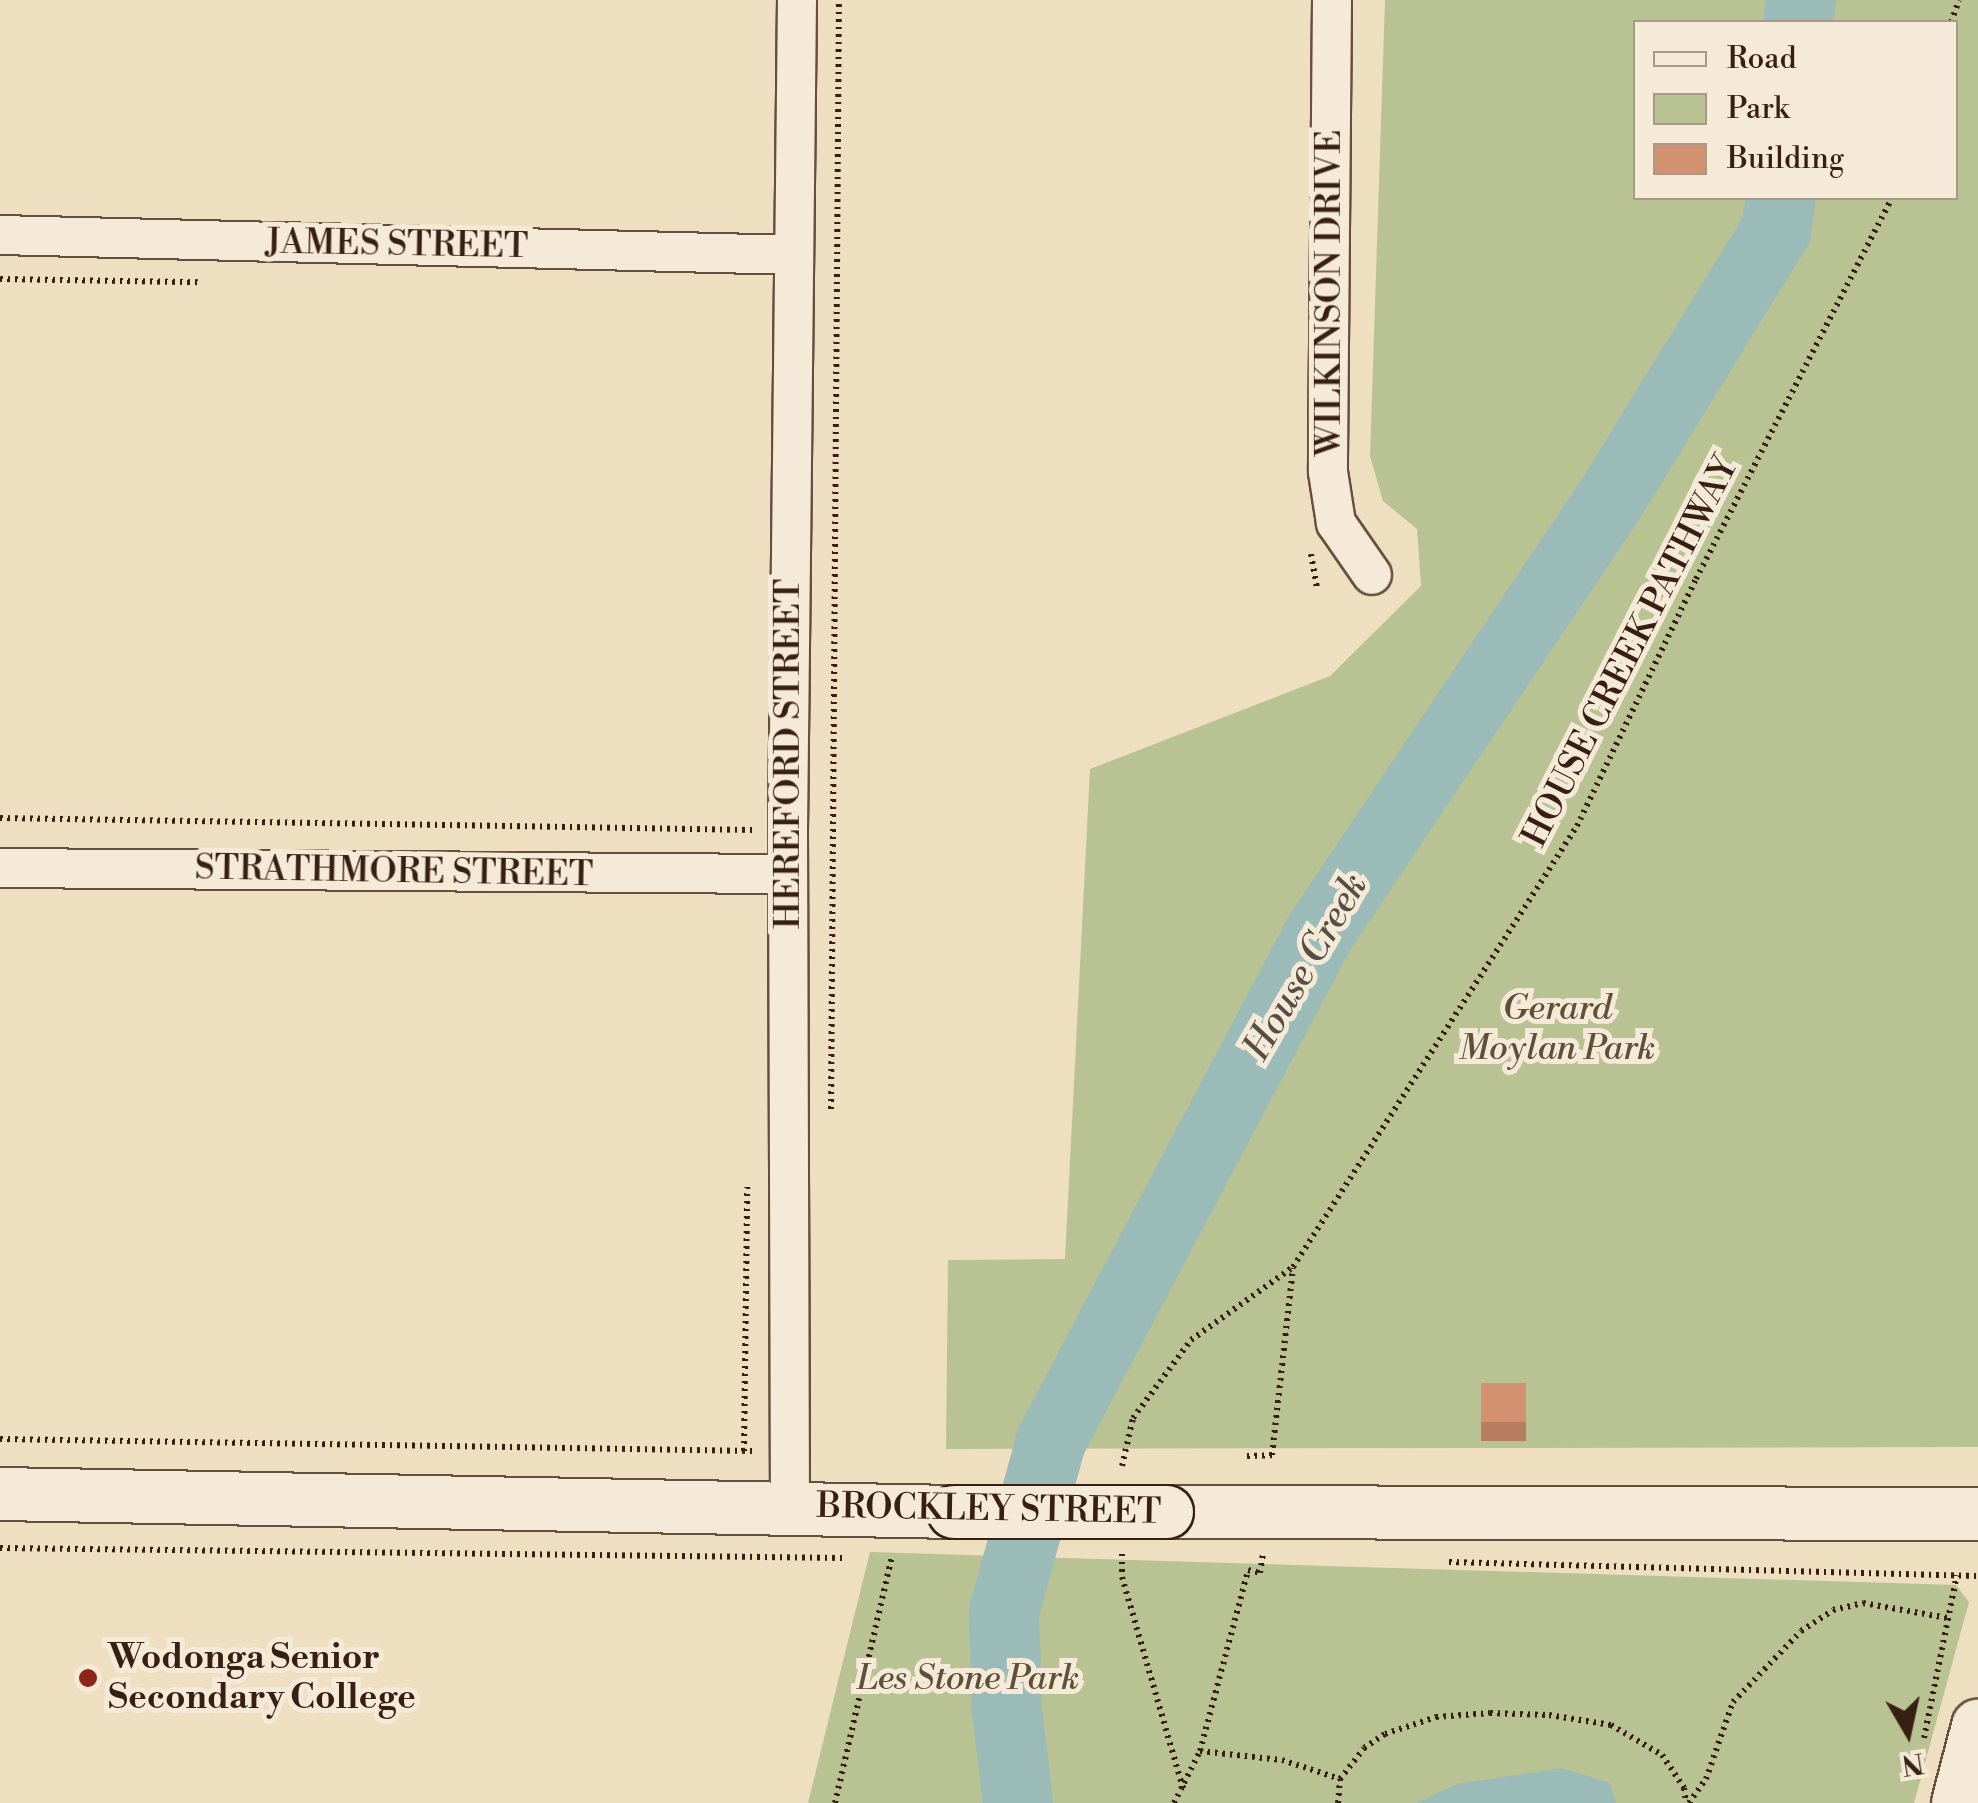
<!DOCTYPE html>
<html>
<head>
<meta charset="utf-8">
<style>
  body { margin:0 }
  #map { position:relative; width:1978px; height:1803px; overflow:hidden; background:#efdfc1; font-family:"Libre Bodoni",serif }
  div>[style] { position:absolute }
  .green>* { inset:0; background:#b8c293 }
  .water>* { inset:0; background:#9bbbb9 }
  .river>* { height:70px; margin:-35px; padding:0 35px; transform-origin:35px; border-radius:35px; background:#9bbbb9 }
  .path>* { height:6px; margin-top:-3px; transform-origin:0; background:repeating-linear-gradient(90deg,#381f13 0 2.5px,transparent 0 7.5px) }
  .roads { filter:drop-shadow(2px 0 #664f3e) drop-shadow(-2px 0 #664f3e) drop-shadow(0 2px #664f3e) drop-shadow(0 -2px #664f3e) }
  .street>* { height:38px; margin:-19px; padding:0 19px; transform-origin:19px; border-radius:19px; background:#f5ead7 }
  .secondary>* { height:52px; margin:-26px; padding:0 26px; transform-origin:26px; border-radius:26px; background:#f5ead7 }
  .bridges { filter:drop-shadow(2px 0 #381f13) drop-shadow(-2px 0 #381f13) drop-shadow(0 2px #381f13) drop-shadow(0 -2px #381f13) }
  .secondary-bridge>* { height:52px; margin:-26px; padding:0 26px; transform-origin:26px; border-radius:26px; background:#f5ead7 }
  .wall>* { inset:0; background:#b67d60; transform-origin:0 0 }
  .building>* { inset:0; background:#d49170; transform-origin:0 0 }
  .dots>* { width:28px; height:28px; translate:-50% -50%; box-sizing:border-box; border:5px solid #f5ead7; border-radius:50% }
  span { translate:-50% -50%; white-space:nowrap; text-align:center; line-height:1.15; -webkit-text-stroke:10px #f5ead7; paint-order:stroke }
  .street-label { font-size:35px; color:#381f13 }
  .park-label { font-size:35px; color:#5e5039; font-style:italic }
  .poi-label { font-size:35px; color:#381f13; font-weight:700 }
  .left { translate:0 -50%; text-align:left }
  .water-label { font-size:38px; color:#564e45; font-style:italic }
  .legend { position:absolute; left:1633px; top:20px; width:325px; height:180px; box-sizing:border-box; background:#f5ead7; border:2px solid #a99989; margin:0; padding:12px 18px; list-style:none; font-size:30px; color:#381f13 }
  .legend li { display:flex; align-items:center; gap:20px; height:50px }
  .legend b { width:50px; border:2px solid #a99989 }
  .north { position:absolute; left:1858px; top:1683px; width:100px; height:100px; -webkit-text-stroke:8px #f5ead7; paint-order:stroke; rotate:171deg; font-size:28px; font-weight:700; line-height:40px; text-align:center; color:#381f13 }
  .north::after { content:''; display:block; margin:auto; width:35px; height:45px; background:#381f13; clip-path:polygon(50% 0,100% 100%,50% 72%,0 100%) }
</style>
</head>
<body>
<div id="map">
  <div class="green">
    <div style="clip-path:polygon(evenodd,1385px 0,1978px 0,1978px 1447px,946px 1449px,948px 1260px,1065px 1259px,1090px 769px,1330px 676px,1421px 586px,1417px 529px,1383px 501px,1370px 456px,1385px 0,1636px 22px,1956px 22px,1956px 198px,1636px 198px,1636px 22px)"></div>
    <div style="clip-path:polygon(870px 1552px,1956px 1585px,1969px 1602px,1914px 1803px,808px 1803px)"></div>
  </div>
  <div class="water">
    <div style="clip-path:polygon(1562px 1768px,1610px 1783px,1616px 1803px,1416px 1803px,1457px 1784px)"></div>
  </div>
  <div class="river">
    <div style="left:1798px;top:22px;width:22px;rotate:-82deg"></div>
    <div style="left:1018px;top:1803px;width:95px;rotate:-96.7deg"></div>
    <div style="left:1007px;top:1709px;width:97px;rotate:-91.8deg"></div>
    <div style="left:1004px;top:1612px;width:177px;rotate:-74.6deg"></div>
    <div style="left:1051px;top:1441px;width:576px;rotate:-62.14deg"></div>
    <div style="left:1320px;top:932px;width:520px;rotate:-56.13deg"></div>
    <div style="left:1610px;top:500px;width:317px;rotate:-58.4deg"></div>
    <div style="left:1776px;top:230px;width:32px;rotate:-81deg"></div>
  </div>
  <div class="path">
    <div style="left:1951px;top:22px;width:23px;rotate:-70deg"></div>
    <div style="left:0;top:279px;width:200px;rotate:0.9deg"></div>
    <div style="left:1311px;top:554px;width:34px;rotate:80deg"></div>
    <div style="left:0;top:818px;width:753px;rotate:0.91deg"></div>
    <div style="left:831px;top:1109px;width:1109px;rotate:-89.59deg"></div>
    <div style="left:0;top:1439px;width:754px;rotate:0.91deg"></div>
    <div style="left:744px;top:1451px;width:264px;rotate:-89.3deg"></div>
    <div style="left:1247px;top:1456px;width:25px;rotate:-2deg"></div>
    <div style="left:1272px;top:1455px;width:188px;rotate:-83.6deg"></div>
    <div style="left:1122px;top:1466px;width:49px;rotate:-77.1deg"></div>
    <div style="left:1133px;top:1418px;width:97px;rotate:-53.4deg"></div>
    <div style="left:1191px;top:1340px;width:125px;rotate:-35.6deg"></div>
    <div style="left:1293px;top:1267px;width:525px;rotate:-57.22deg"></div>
    <div style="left:1577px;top:826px;width:274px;rotate:-64.3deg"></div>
    <div style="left:1696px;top:579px;width:428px;rotate:-62.8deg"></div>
    <div style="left:0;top:1548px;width:843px;rotate:0.68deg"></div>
    <div style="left:1122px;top:1554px;width:23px;rotate:90deg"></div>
    <div style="left:1122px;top:1577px;width:221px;rotate:73.9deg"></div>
    <div style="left:1449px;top:1562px;width:529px;rotate:1.52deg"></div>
    <div style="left:1924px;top:1738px;width:166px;rotate:-78.6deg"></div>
    <div style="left:1200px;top:1751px;width:82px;rotate:6.3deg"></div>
    <div style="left:1282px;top:1760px;width:61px;rotate:18.1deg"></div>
    <div style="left:835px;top:1803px;width:253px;rotate:-77deg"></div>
    <div style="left:1174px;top:1803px;width:58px;rotate:-63.4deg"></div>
    <div style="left:1200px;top:1751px;width:187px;rotate:-75.1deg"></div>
    <div style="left:1248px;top:1570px;width:12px;rotate:14deg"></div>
    <div style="left:1260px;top:1573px;width:18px;rotate:-81deg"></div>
    <div style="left:1338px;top:1803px;width:24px;rotate:-85deg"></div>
    <div style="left:1340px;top:1779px;width:39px;rotate:-52deg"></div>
    <div style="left:1364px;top:1748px;width:25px;rotate:-34deg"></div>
    <div style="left:1385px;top:1734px;width:54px;rotate:-18.4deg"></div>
    <div style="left:1436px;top:1717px;width:54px;rotate:-4.2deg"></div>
    <div style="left:1490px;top:1713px;width:59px;rotate:1.9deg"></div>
    <div style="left:1549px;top:1715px;width:63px;rotate:9.2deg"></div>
    <div style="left:1611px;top:1725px;width:59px;rotate:30.5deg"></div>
    <div style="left:1662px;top:1755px;width:40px;rotate:56deg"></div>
    <div style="left:1684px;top:1788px;width:15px;rotate:82deg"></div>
    <div style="left:1689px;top:1803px;width:29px;rotate:-55deg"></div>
    <div style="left:1706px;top:1779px;width:82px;rotate:-70.7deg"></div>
    <div style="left:1733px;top:1702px;width:98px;rotate:-46.2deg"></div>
    <div style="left:1801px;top:1631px;width:38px;rotate:-33deg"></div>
    <div style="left:1833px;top:1610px;width:31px;rotate:-13deg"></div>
    <div style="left:1863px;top:1603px;width:86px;rotate:10deg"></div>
  </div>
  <div class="roads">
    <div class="street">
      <div style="left:1332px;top:0;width:472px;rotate:90.5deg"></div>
      <div style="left:1328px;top:472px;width:52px;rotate:81.1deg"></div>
      <div style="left:1336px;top:523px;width:63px;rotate:55.3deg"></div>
      <div style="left:0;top:235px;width:794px;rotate:1.44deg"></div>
      <div style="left:0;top:868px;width:788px;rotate:0.44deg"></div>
      <div style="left:790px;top:1508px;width:677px;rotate:-90.17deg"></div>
      <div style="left:788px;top:831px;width:831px;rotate:-89.38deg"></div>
    </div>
    <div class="secondary">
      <div style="left:0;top:1494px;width:954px;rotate:1.08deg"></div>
      <div style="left:1167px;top:1512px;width:811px;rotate:0.14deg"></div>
      <div style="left:1958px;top:1803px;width:80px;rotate:-75.4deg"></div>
    </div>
  </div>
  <div class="bridges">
    <div class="secondary-bridge">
      <div style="left:954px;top:1512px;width:213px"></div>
    </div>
  </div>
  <div class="wall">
    <div style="left:1481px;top:1383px;width:45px;height:58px"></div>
  </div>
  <div class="building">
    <div style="left:1481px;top:1383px;width:45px;height:39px"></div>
  </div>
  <div class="dots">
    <div style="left:88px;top:1678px;background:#8f2418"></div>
  </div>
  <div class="street-label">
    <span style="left:397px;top:245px;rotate:1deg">JAMES STREET</span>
    <span style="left:1330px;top:293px;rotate:-90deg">WILKINSON DRIVE</span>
    <span style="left:1631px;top:652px;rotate:-63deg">HOUSE CREEK PATHWAY</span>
    <span style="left:789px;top:754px;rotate:-90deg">HEREFORD STREET</span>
    <span style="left:394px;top:872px;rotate:1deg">STRATHMORE STREET</span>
    <span style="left:989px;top:1510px;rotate:1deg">BROCKLEY STREET</span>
  </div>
  <div class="park-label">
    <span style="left:1557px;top:1029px">Gerard<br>Moylan Park</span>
    <span style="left:968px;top:1679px">Les Stone Park</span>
  </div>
  <div class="poi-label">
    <span class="left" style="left:108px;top:1678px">Wodonga Senior<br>Secondary College</span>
  </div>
  <div class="water-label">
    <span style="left:1306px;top:967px;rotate:-60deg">House Creek</span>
  </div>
  <ul class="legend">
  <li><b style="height:12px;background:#f5ead7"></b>Road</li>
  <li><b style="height:28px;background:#b8c293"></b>Park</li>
  <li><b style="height:28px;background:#d49170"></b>Building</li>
  </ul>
  <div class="north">N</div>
</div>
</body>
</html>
